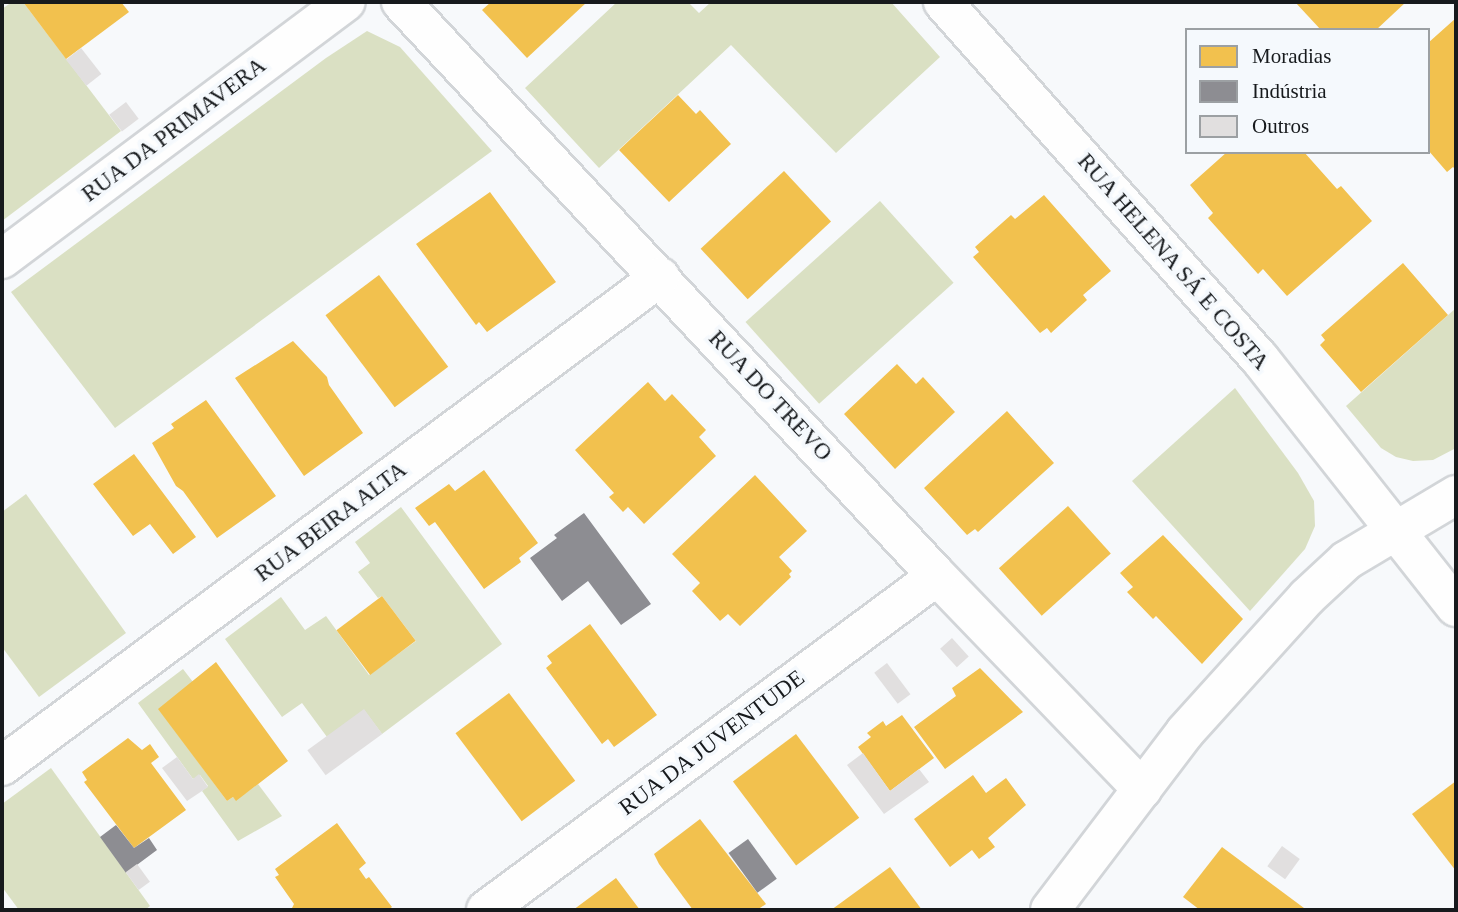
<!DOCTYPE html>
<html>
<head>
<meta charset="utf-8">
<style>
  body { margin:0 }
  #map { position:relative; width:1458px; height:912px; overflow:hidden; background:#f7f9fb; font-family:"Times New Roman",serif }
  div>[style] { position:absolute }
  .green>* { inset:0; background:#dae0c3; transform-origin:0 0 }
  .homes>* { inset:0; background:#f2c14e; transform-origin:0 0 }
  .industry>* { inset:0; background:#8d8d92; transform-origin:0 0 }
  .building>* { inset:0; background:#e1dfdf; transform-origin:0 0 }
  .roads { filter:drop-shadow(2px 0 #d2d5d8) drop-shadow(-2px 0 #d2d5d8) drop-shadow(0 2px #d2d5d8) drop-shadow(0 -2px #d2d5d8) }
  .minor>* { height:38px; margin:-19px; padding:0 19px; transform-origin:19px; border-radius:19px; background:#fefefe }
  span { translate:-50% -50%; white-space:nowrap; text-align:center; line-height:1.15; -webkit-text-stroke:7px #f5f9fd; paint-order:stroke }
  .street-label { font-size:23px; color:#171a1d }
  .frame { position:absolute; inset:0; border:4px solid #171a1d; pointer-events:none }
  .legend { position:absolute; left:1185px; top:28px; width:245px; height:126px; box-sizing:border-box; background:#f5f9fd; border:2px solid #9ca0a3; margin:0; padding:9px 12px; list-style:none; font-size:21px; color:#171a1d }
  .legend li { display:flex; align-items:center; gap:14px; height:35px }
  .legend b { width:35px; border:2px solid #9ca0a3 }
</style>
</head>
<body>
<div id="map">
  <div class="green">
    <div style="clip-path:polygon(12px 2px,23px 2px,121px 131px,2px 221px,2px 9px)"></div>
    <div style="clip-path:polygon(617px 2px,688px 2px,699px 13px,711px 2px,891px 2px,940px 57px,836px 153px,731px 45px,599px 168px,525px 88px)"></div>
    <div style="clip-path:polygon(367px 31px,400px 47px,492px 151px,115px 428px,11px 292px,326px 58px)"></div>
    <div style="left:880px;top:201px;width:110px;height:181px;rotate:48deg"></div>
    <div style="clip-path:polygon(1456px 308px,1456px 448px,1433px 460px,1413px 461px,1396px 457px,1381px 448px,1346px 406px)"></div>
    <div style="clip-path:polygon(1235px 388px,1298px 473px,1314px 501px,1315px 526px,1305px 549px,1250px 611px,1132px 481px)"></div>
    <div style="clip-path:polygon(26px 494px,126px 633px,39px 697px,2px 647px,2px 512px)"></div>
    <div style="clip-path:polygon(401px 507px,502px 644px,382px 734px,364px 710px,327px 737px,302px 703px,282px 717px,225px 639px,281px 597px,305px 630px,326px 616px,369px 675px,416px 641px,382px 596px,378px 598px,358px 572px,370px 563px,355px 542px)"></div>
    <div style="clip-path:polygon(183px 669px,193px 682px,159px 709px,227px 801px,233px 797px,236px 800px,258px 784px,282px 816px,238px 841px,202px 791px,208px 786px,200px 775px,193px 779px,138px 703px)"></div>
    <div style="clip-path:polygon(51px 768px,150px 906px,145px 910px,19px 910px,2px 887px,2px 804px)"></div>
  </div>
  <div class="homes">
    <div style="clip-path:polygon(23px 2px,121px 2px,129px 12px,66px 59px)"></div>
    <div style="clip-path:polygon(491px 2px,587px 2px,527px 58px,482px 10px)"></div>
    <div style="clip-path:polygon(1295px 2px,1406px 2px,1376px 30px,1321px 30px)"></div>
    <div style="clip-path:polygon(1456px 18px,1456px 170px,1453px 167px,1447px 172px,1428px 150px,1428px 43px)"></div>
    <div style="clip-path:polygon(678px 95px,696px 114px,700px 110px,731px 144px,669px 202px,619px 150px)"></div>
    <div style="clip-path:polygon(1227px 152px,1304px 152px,1337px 189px,1341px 186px,1372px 221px,1287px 296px,1263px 269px,1258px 274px,1208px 218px,1213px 213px,1190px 185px)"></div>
    <div style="left:784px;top:171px;width:69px;height:114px;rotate:47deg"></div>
    <div style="clip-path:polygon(490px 192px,556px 282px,487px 332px,479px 322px,476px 325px,416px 244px)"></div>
    <div style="clip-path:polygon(1044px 195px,1111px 271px,1083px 295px,1087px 300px,1051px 333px,1047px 328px,1040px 333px,973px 257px,979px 252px,975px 247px,1011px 215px,1015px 219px)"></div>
    <div style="clip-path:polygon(1403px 263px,1448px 315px,1361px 392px,1320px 345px,1325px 340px,1321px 335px)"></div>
    <div style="left:379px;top:275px;width:115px;height:67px;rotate:53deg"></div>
    <div style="clip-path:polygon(293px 341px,327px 377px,329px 385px,363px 433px,304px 476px,235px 378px)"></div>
    <div style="clip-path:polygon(897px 364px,916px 384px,923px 377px,955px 412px,895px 469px,844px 414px)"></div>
    <div style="clip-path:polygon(648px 382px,665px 401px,672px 394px,706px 430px,699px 437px,716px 456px,644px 524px,628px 507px,623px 512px,609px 497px,614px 493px,575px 450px)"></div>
    <div style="clip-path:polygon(206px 400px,276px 496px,217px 538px,183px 491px,176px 486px,152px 443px,174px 428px,171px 424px)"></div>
    <div style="clip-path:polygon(1007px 411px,1054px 463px,978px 532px,975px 529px,967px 535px,924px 488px)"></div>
    <div style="clip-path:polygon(134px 454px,196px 537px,173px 554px,150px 524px,133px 536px,93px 484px)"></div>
    <div style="clip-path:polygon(484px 470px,538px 543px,519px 558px,521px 562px,484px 589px,435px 522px,429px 526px,415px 508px,449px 484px,455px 491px)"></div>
    <div style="clip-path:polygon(755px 475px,807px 531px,779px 557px,792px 571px,789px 574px,791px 577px,740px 626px,728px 614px,720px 621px,692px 591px,700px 583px,672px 554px)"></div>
    <div style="left:1068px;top:506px;width:64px;height:93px;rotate:48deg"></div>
    <div style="clip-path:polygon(1163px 535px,1243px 619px,1202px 664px,1156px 616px,1153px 619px,1127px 592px,1133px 587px,1120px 573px)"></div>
    <div style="left:382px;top:596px;width:56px;height:57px;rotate:53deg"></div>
    <div style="clip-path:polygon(590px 624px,657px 715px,614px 747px,608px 739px,602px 744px,546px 668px,552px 663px,547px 656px)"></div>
    <div style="clip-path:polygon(216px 662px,288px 761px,236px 801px,233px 797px,227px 801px,158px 709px)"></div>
    <div style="clip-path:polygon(980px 668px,1023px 712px,945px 769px,914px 727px,956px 696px,952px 688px)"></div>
    <div style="left:509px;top:693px;width:110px;height:67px;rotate:53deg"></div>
    <div style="clip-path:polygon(902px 715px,934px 758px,890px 791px,858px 747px,871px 737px,867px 733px,883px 721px,886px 726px)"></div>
    <div style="left:796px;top:734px;width:105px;height:79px;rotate:53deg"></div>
    <div style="clip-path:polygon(128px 738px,142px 750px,150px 744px,159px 757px,151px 763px,186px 810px,134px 848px,84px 782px,87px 780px,82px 772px)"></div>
    <div style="clip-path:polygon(973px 775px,986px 793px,1006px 778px,1026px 805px,988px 838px,995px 847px,979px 859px,972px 850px,950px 867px,914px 819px)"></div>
    <div style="clip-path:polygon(1456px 781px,1456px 871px,1412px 814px)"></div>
    <div style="clip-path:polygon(700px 819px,766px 904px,757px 910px,693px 910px,659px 864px,654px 854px)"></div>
    <div style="clip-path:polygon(337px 823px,366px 863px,359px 869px,366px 879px,369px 877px,392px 907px,388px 910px,291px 910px,294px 904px,275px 877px,279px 875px,275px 869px)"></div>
    <div style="clip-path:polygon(1222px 847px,1304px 908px,1302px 910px,1200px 910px,1183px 897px)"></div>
    <div style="clip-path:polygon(890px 867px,922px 910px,831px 910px)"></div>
    <div style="clip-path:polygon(616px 878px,640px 910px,573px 910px)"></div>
  </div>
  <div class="industry">
    <div style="clip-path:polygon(584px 513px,651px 604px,621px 625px,588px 581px,562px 601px,530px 558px,557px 538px,554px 535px)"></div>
    <div style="clip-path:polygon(116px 825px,134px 848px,149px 838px,157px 850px,126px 873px,100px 837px)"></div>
    <div style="left:748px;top:839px;width:49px;height:24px;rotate:54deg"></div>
  </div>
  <div class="building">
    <div style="left:81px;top:48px;width:33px;height:19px;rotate:52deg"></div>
    <div style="left:126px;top:102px;width:21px;height:21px;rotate:53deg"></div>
    <div style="left:952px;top:638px;width:25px;height:16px;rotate:48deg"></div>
    <div style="left:887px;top:663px;width:39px;height:16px;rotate:53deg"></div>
    <div style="left:364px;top:709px;width:31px;height:70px;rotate:54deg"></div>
    <div style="clip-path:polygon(863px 753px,890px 791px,919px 769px,929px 782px,884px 814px,847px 765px)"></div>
    <div style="clip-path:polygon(177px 757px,193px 779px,199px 774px,208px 787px,187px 801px,162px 768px)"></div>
    <div style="left:1282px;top:846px;width:22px;height:25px;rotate:36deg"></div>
    <div style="left:137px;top:864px;width:22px;height:14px;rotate:54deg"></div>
  </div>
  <div class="roads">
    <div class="minor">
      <div style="left:401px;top:2px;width:785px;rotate:46.96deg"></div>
      <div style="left:937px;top:576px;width:296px;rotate:46.1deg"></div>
      <div style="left:943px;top:2px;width:477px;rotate:48.4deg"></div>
      <div style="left:1260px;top:359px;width:316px;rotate:51.7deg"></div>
      <div style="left:2px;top:259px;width:429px;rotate:-36.8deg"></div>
      <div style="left:2px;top:766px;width:820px;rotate:-36.62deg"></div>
      <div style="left:486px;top:910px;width:561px;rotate:-36.52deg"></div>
      <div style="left:1050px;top:910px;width:223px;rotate:-52.8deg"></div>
      <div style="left:1185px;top:732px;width:182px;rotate:-47.9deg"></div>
      <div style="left:1307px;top:597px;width:54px;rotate:-42.8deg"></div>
      <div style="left:1347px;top:560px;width:127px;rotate:-30.8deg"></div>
    </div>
  </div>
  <div class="street-label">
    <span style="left:174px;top:130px;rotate:-37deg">RUA DA PRIMAVERA</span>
    <span style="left:1173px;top:262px;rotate:49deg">RUA HELENA SÁ E COSTA</span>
    <span style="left:770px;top:396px;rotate:47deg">RUA DO TREVO</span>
    <span style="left:331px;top:522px;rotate:-37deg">RUA BEIRA ALTA</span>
    <span style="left:712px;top:743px;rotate:-37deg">RUA DA JUVENTUDE</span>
  </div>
  <div class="frame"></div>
  <ul class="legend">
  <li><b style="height:19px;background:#f2c14e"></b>Moradias</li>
  <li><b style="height:19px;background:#8d8d92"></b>Indústria</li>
  <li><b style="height:19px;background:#e1dfdf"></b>Outros</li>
  </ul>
</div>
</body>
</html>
